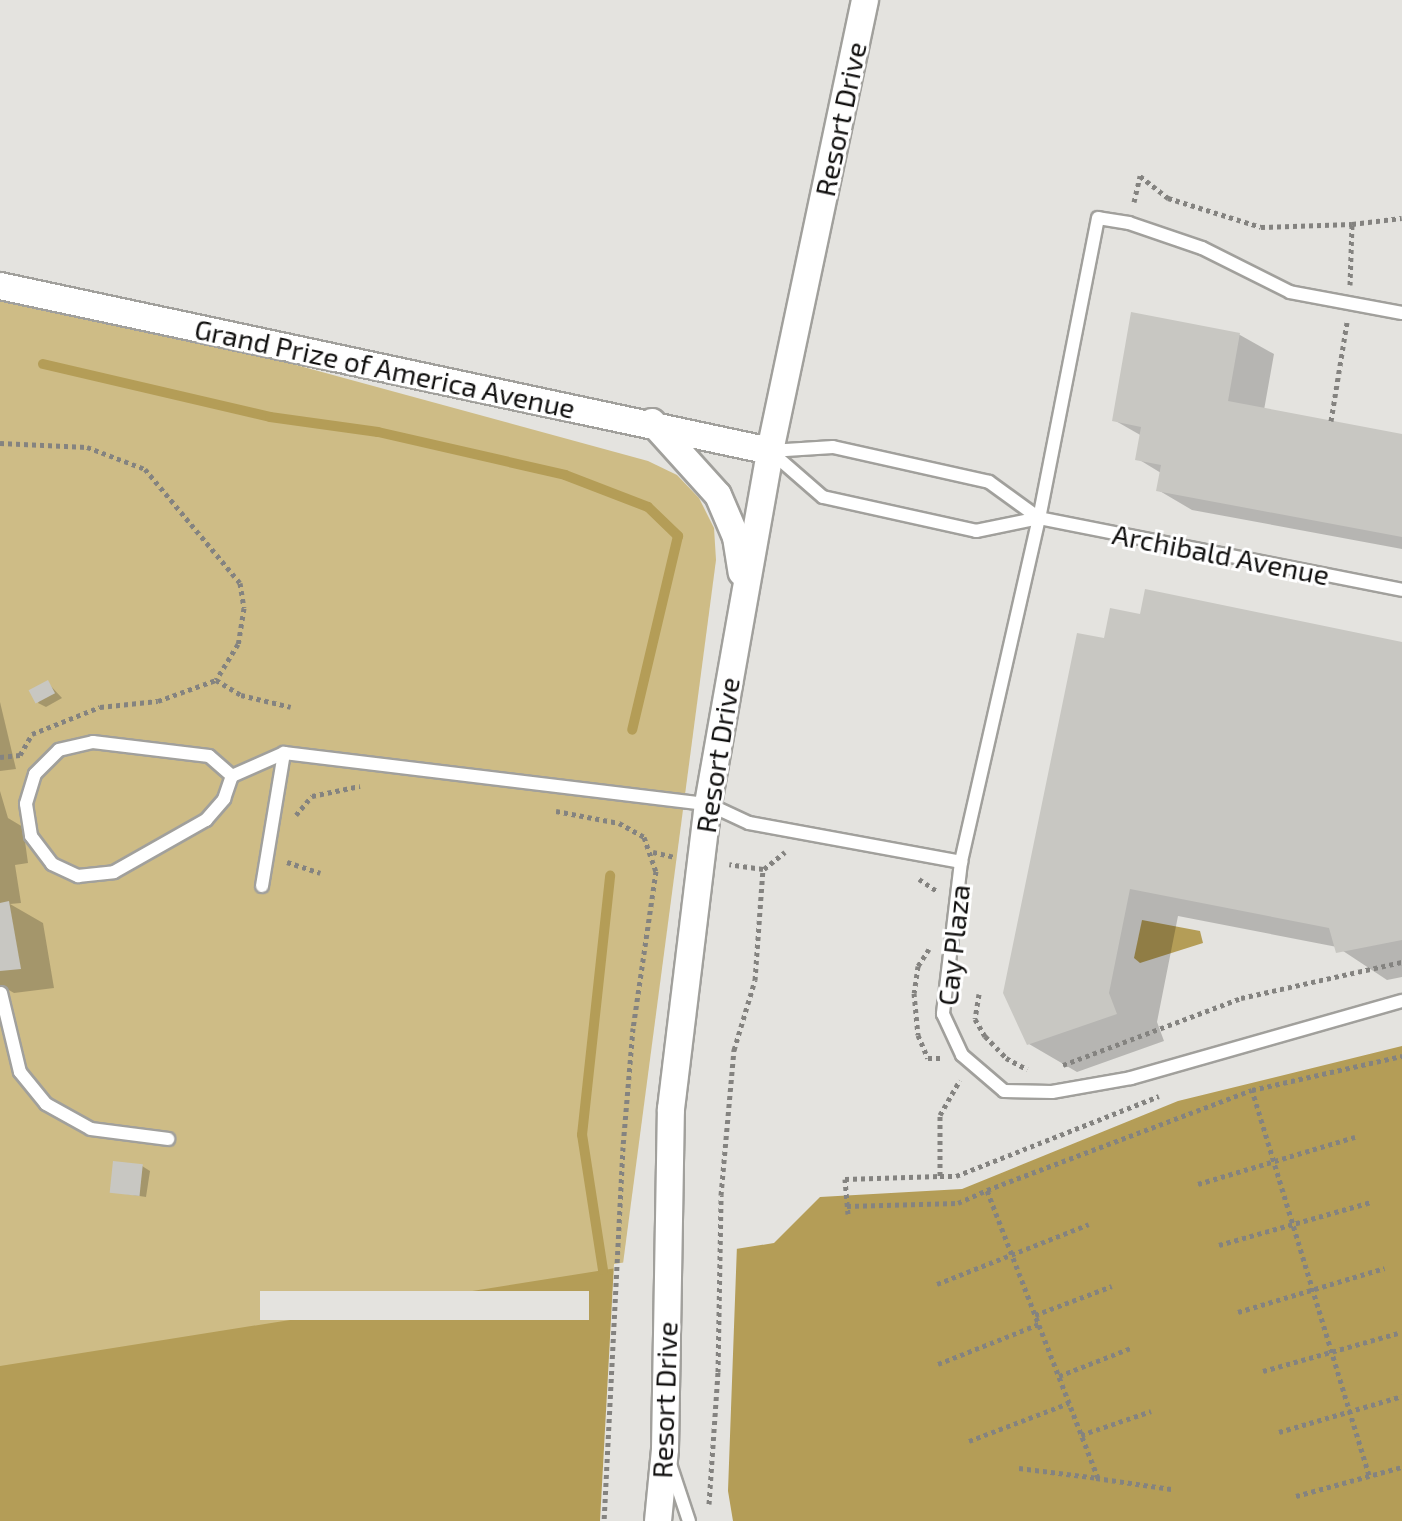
<!DOCTYPE html>
<html>
<head>
<meta charset="utf-8">
<style>
  body { margin:0 }
  #map { position:relative; width:1402px; height:1521px; overflow:hidden; background:#e4e3df; font-family:"Exo 2",sans-serif }
  div>[style] { position:absolute }
  .green>* { inset:0; background:#cebc86 }
  .water>* { inset:0; background:#b49d57 }
  .pier>* { inset:0; background:#e4e3df; transform-origin:0 0 }
  .shadow>* { inset:0; background:#0003 }
  .stream>* { height:10px; margin:-5px; padding:0 5px; transform-origin:5px; border-radius:5px; background:#b49d57 }
  .building>* { inset:0; background:#c8c7c2; transform-origin:0 0 }
  .path>* { height:5px; margin-top:-2.5px; transform-origin:0; background:repeating-linear-gradient(90deg,#848380 0 4px,transparent 0 8px) }
  .roads { filter:drop-shadow(2px 0 #a1a09c) drop-shadow(-2px 0 #a1a09c) drop-shadow(0 2px #a1a09c) drop-shadow(0 -2px #a1a09c) }
  .service>* { height:12px; margin:-6px; padding:0 6px; transform-origin:6px; border-radius:6px; background:#fff }
  .minor>* { height:26px; margin:-13px; padding:0 13px; transform-origin:13px; border-radius:13px; background:#fff }
  span { translate:-50% -50%; white-space:nowrap; text-align:center; line-height:1.15; -webkit-text-stroke:6px #fff; paint-order:stroke }
  .street-label { font-size:28px; color:#11100f }
</style>
</head>
<body>
<div id="map">
  <div class="green">
    <div style="clip-path:polygon(0 284px,648px 461px,677px 475px,699px 498px,714px 528px,716px 560px,589px 1521px,0 1521px)"></div>
  </div>
  <div class="water">
    <div style="clip-path:polygon(1142px 920px,1200px 931px,1203px 943px,1140px 963px,1134px 958px)"></div>
    <div style="clip-path:polygon(1402px 1046px,1402px 1521px,0 1521px,0 1366px,774px 1243px,820px 1197px,962px 1189px,1178px 1101px)"></div>
  </div>
  <div class="pier">
    <div style="clip-path:polygon(737px 1245px,728px 1491px,733px 1521px,600px 1521px,614px 1264px)"></div>
    <div style="left:589px;top:1291px;width:29px;height:329px;rotate:90deg"></div>
  </div>
  <div class="shadow">
    <div style="clip-path:polygon(1133px 314px,1240px 335px,1274px 354px,1264px 410px,1402px 436px,1402px 549px,1192px 510px,1158px 490px,1161px 473px,1138px 459px,1142px 436px,1114px 420px)"></div>
    <div style="clip-path:polygon(1141px 617px,1402px 644px,1402px 977px,1387px 980px,1337px 947px,1178px 916px,1157px 1022px,1164px 1041px,1077px 1072px,1029px 1044px,1105px 640px)"></div>
    <div style="clip-path:polygon(48px 683px,62px 698px,46px 707px,38px 703px)"></div>
    <div style="clip-path:polygon(0 702px,16px 769px,0 771px)"></div>
    <div style="clip-path:polygon(0 791px,8px 818px,23px 827px,28px 863px,15px 865px,21px 903px,10px 904px,43px 923px,54px 988px,14px 993px,0 985px)"></div>
    <div style="clip-path:polygon(142px 1166px,150px 1171px,146px 1197px,113px 1192px)"></div>
  </div>
  <div class="stream">
    <div style="left:43px;top:364px;width:233px;rotate:13.1deg"></div>
    <div style="left:270px;top:417px;width:109px;rotate:7.9deg"></div>
    <div style="left:378px;top:432px;width:192px;rotate:12.9deg"></div>
    <div style="left:565px;top:475px;width:89px;rotate:21.1deg"></div>
    <div style="left:648px;top:507px;width:42px;rotate:44deg"></div>
    <div style="left:678px;top:536px;width:199px;rotate:103.3deg"></div>
    <div style="left:603px;top:1270px;width:137px;rotate:-98.8deg"></div>
    <div style="left:582px;top:1135px;width:261px;rotate:-83.8deg"></div>
  </div>
  <div class="building">
    <div style="clip-path:polygon(1131px 312px,1240px 333px,1228px 401px,1402px 434px,1402px 537px,1156px 491px,1161px 465px,1135px 460px,1141px 427px,1112px 421px)"></div>
    <div style="clip-path:polygon(1145px 589px,1402px 642px,1402px 940px,1336px 953px,1329px 928px,1130px 889px,1109px 993px,1117px 1014px,1027px 1045px,1003px 993px,1077px 633px,1104px 638px,1110px 608px,1140px 614px)"></div>
    <div style="left:48px;top:680px;width:15px;height:22px;rotate:62deg"></div>
    <div style="clip-path:polygon(9px 901px,21px 969px,0 971px,0 903px)"></div>
    <div style="left:113px;top:1161px;width:30px;height:32px;rotate:6deg"></div>
  </div>
  <div class="path">
    <div style="left:1134px;top:202px;width:27px;rotate:-77deg"></div>
    <div style="left:1140px;top:176px;width:36px;rotate:38deg"></div>
    <div style="left:1168px;top:198px;width:97px;rotate:17.3deg"></div>
    <div style="left:1261px;top:227px;width:91px;rotate:-1.9deg"></div>
    <div style="left:1350px;top:285px;width:61px;rotate:-88.1deg"></div>
    <div style="left:1352px;top:224px;width:50px;rotate:-6.8deg"></div>
    <div style="left:1331px;top:421px;width:100px;rotate:-80.8deg"></div>
    <div style="left:0;top:443px;width:87px;rotate:2.6deg"></div>
    <div style="left:87px;top:447px;width:62px;rotate:20.8deg"></div>
    <div style="left:145px;top:469px;width:148px;rotate:50.2deg"></div>
    <div style="left:240px;top:583px;width:25px;rotate:81deg"></div>
    <div style="left:244px;top:608px;width:36px;rotate:99deg"></div>
    <div style="left:238px;top:644px;width:42px;rotate:121.4deg"></div>
    <div style="left:0;top:757px;width:20px;rotate:-6deg"></div>
    <div style="left:20px;top:755px;width:24px;rotate:-60deg"></div>
    <div style="left:32px;top:734px;width:73px;rotate:-21.7deg"></div>
    <div style="left:100px;top:707px;width:58px;rotate:-5.9deg"></div>
    <div style="left:158px;top:701px;width:62px;rotate:-19.9deg"></div>
    <div style="left:216px;top:680px;width:29px;rotate:31deg"></div>
    <div style="left:241px;top:695px;width:51px;rotate:13.5deg"></div>
    <div style="left:556px;top:811px;width:64px;rotate:10.8deg"></div>
    <div style="left:619px;top:823px;width:29px;rotate:29deg"></div>
    <div style="left:644px;top:837px;width:36px;rotate:71deg"></div>
    <div style="left:656px;top:871px;width:159px;rotate:98.3deg"></div>
    <div style="left:633px;top:1028px;width:119px;rotate:94.8deg"></div>
    <div style="left:623px;top:1147px;width:374px;rotate:92.9deg"></div>
    <div style="left:296px;top:815px;width:25px;rotate:-50deg"></div>
    <div style="left:312px;top:796px;width:49px;rotate:-11.8deg"></div>
    <div style="left:653px;top:852px;width:23px;rotate:13deg"></div>
    <div style="left:287px;top:862px;width:35px;rotate:18deg"></div>
    <div style="left:764px;top:869px;width:27px;rotate:-39deg"></div>
    <div style="left:919px;top:879px;width:22px;rotate:34deg"></div>
    <div style="left:929px;top:949px;width:20px;rotate:123deg"></div>
    <div style="left:918px;top:966px;width:27px;rotate:98deg"></div>
    <div style="left:914px;top:993px;width:42px;rotate:84.6deg"></div>
    <div style="left:918px;top:1035px;width:25px;rotate:67deg"></div>
    <div style="left:928px;top:1058px;width:14px"></div>
    <div style="left:979px;top:994px;width:25px;rotate:99deg"></div>
    <div style="left:975px;top:1019px;width:20px;rotate:60deg"></div>
    <div style="left:985px;top:1036px;width:30px;rotate:46deg"></div>
    <div style="left:1006px;top:1058px;width:24px;rotate:28deg"></div>
    <div style="left:1063px;top:1065px;width:190px;rotate:-20.6deg"></div>
    <div style="left:1241px;top:998px;width:165px;rotate:-12.6deg"></div>
    <div style="left:940px;top:1176px;width:16px"></div>
    <div style="left:956px;top:1176px;width:218px;rotate:-21.5deg"></div>
    <div style="left:1198px;top:1184px;width:164px;rotate:-16.7deg"></div>
    <div style="left:847px;top:1206px;width:111px;rotate:-1.5deg"></div>
    <div style="left:958px;top:1203px;width:32px;rotate:-24deg"></div>
    <div style="left:848px;top:1214px;width:35px;rotate:-95deg"></div>
    <div style="left:845px;top:1179px;width:95px;rotate:-1.8deg"></div>
    <div style="left:940px;top:1176px;width:61px;rotate:-90deg"></div>
    <div style="left:940px;top:1115px;width:40px;rotate:-60.3deg"></div>
    <div style="left:1219px;top:1245px;width:158px;rotate:-15.8deg"></div>
    <div style="left:937px;top:1284px;width:163px;rotate:-21.5deg"></div>
    <div style="left:1238px;top:1312px;width:153px;rotate:-16.7deg"></div>
    <div style="left:1035px;top:1315px;width:82px;rotate:-20.6deg"></div>
    <div style="left:938px;top:1364px;width:109px;rotate:-21.6deg"></div>
    <div style="left:1263px;top:1371px;width:140px;rotate:-15.7deg"></div>
    <div style="left:1059px;top:1376px;width:77px;rotate:-21.3deg"></div>
    <div style="left:1279px;top:1432px;width:128px;rotate:-16.3deg"></div>
    <div style="left:1081px;top:1435px;width:74px;rotate:-18.9deg"></div>
    <div style="left:969px;top:1441px;width:107px;rotate:-20.8deg"></div>
    <div style="left:1019px;top:1468px;width:80px;rotate:7.2deg"></div>
    <div style="left:1098px;top:1478px;width:309px;rotate:-111.1deg"></div>
    <div style="left:987px;top:1190px;width:283px;rotate:-20.7deg"></div>
    <div style="left:1369px;top:1475px;width:402px;rotate:-106.9deg"></div>
    <div style="left:1252px;top:1090px;width:154px;rotate:-12.8deg"></div>
    <div style="left:1096px;top:1478px;width:76px;rotate:8.3deg"></div>
    <div style="left:1296px;top:1496px;width:110px;rotate:-15.3deg"></div>
    <div style="left:709px;top:1504px;width:132px;rotate:-86.1deg"></div>
    <div style="left:718px;top:1372px;width:177px;rotate:-89deg"></div>
    <div style="left:721px;top:1195px;width:146px;rotate:-84.9deg"></div>
    <div style="left:734px;top:1050px;width:73px;rotate:-73.3deg"></div>
    <div style="left:755px;top:980px;width:111px;rotate:-85.9deg"></div>
    <div style="left:763px;top:869px;width:34px;rotate:-172deg"></div>
  </div>
  <div class="roads">
    <div class="service">
      <div style="left:1402px;top:313px;width:114px;rotate:-169.4deg"></div>
      <div style="left:1290px;top:292px;width:98px;rotate:-153.4deg"></div>
      <div style="left:1202px;top:248px;width:77px;rotate:-161.1deg"></div>
      <div style="left:1129px;top:223px;width:31px;rotate:-171deg"></div>
      <div style="left:1098px;top:218px;width:306px;rotate:101.1deg"></div>
      <div style="left:1039px;top:518px;width:353px;rotate:102.8deg"></div>
      <div style="left:961px;top:862px;width:153px;rotate:96.8deg"></div>
      <div style="left:943px;top:1014px;width:45px;rotate:65.1deg"></div>
      <div style="left:962px;top:1055px;width:55px;rotate:40.6deg"></div>
      <div style="left:1004px;top:1091px;width:48px;rotate:1.2deg"></div>
      <div style="left:1052px;top:1092px;width:80px;rotate:-10deg"></div>
      <div style="left:1131px;top:1078px;width:282px;rotate:-15.9deg"></div>
      <div style="left:770px;top:451px;width:70px;rotate:41deg"></div>
      <div style="left:823px;top:497px;width:157px;rotate:12.5deg"></div>
      <div style="left:976px;top:531px;width:64px;rotate:-11.7deg"></div>
      <div style="left:1039px;top:518px;width:370px;rotate:11.2deg"></div>
      <div style="left:770px;top:451px;width:63px;rotate:-3.6deg"></div>
      <div style="left:833px;top:447px;width:160px;rotate:12.6deg"></div>
      <div style="left:989px;top:482px;width:62px;rotate:35.8deg"></div>
      <div style="left:232px;top:776px;width:30px;rotate:-139deg"></div>
      <div style="left:209px;top:756px;width:117px;rotate:-173.1deg"></div>
      <div style="left:93px;top:742px;width:35px;rotate:167deg"></div>
      <div style="left:59px;top:750px;width:34px;rotate:135deg"></div>
      <div style="left:35px;top:774px;width:31px;rotate:107deg"></div>
      <div style="left:26px;top:804px;width:32px;rotate:81deg"></div>
      <div style="left:31px;top:836px;width:35px;rotate:53deg"></div>
      <div style="left:52px;top:864px;width:29px;rotate:25deg"></div>
      <div style="left:78px;top:876px;width:36px;rotate:-6deg"></div>
      <div style="left:114px;top:872px;width:106px;rotate:-29.5deg"></div>
      <div style="left:206px;top:820px;width:28px;rotate:-49deg"></div>
      <div style="left:224px;top:799px;width:24px;rotate:-71deg"></div>
      <div style="left:232px;top:776px;width:57px;rotate:-23.9deg"></div>
      <div style="left:284px;top:753px;width:427px;rotate:6.9deg"></div>
      <div style="left:708px;top:804px;width:45px;rotate:24.9deg"></div>
      <div style="left:749px;top:823px;width:216px;rotate:10.4deg"></div>
      <div style="left:262px;top:886px;width:135px;rotate:-80.6deg"></div>
      <div style="left:1px;top:993px;width:81px;rotate:76.5deg"></div>
      <div style="left:20px;top:1072px;width:41px;rotate:50.9deg"></div>
      <div style="left:46px;top:1104px;width:51px;rotate:29.1deg"></div>
      <div style="left:91px;top:1129px;width:78px;rotate:7.4deg"></div>
      <div style="left:671px;top:1467px;width:57px;rotate:71.6deg"></div>
    </div>
    <div class="minor">
      <div style="left:0;top:286px;width:787px;rotate:12.09deg"></div>
      <div style="left:652px;top:422px;width:98px;rotate:47.9deg"></div>
      <div style="left:718px;top:495px;width:46px;rotate:66.8deg"></div>
      <div style="left:736px;top:537px;width:36px;rotate:81deg"></div>
      <div style="left:658px;top:1521px;width:72px;rotate:-84.4deg"></div>
      <div style="left:665px;top:1449px;width:340px;rotate:-89deg"></div>
      <div style="left:671px;top:1109px;width:307px;rotate:-83.1deg"></div>
      <div style="left:708px;top:804px;width:358px;rotate:-80deg"></div>
      <div style="left:770px;top:451px;width:461px;rotate:-78.1deg"></div>
    </div>
  </div>
  <div class="street-label">
    <span style="left:840px;top:119px;rotate:-78deg">Resort Drive</span>
    <span style="left:385px;top:368px;rotate:12deg">Grand Prize of America Avenue</span>
    <span style="left:1221px;top:554px;rotate:11deg">Archibald Avenue</span>
    <span style="left:717px;top:755px;rotate:-81deg">Resort Drive</span>
    <span style="left:953px;top:945px;rotate:-84deg">Cay Plaza</span>
    <span style="left:664px;top:1400px;rotate:-88deg">Resort Drive</span>
  </div>
</div>
</body>
</html>
